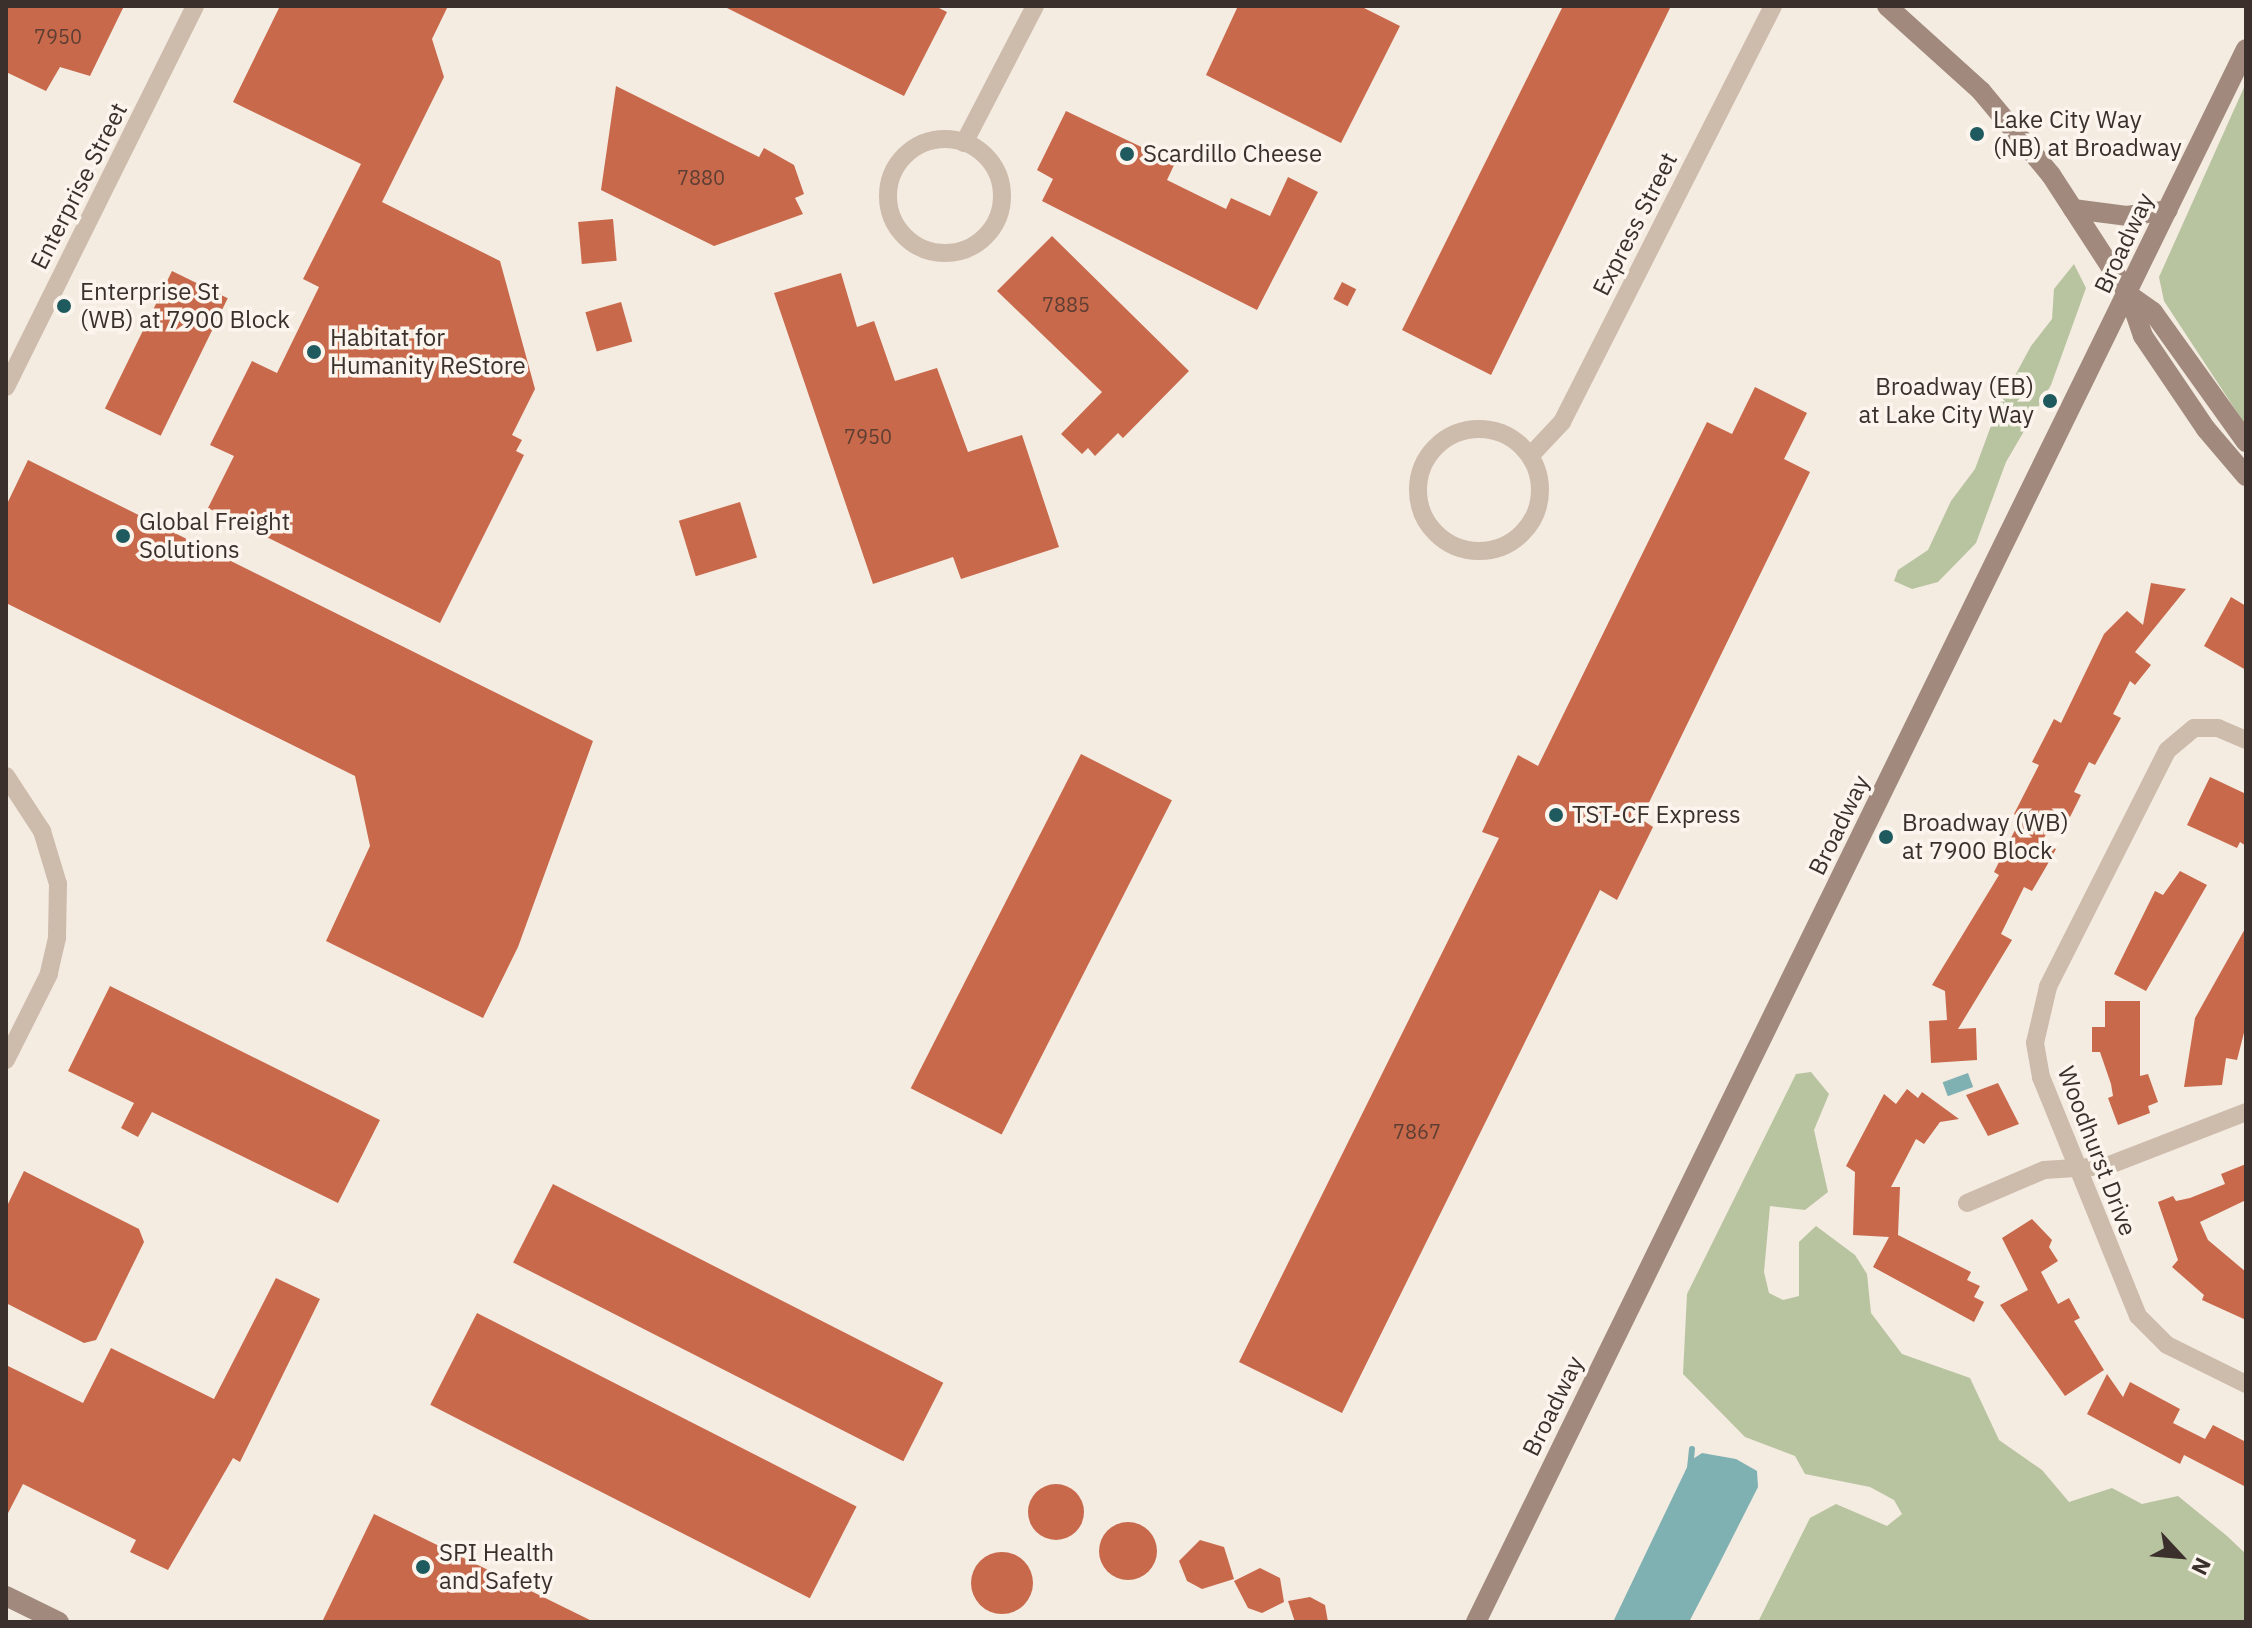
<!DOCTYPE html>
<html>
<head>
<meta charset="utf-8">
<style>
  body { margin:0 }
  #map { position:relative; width:2252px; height:1628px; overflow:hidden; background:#f4ebe1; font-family:"IBM Plex Sans",sans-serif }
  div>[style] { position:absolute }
  .green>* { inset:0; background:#b8c4a0 }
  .water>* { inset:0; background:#7fb0b2; transform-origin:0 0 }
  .stream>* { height:6px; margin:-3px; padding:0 3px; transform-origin:3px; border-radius:3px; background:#7fb0b2 }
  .building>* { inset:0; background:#c8694b; transform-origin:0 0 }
  .round { border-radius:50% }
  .street>* { height:18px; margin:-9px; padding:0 9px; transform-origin:9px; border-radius:9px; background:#cdbbac }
  .street>.ring { margin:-9px; padding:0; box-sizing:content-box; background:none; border:18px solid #cdbbac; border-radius:50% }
  .secondary>* { height:20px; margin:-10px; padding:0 10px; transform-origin:10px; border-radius:10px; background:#a18a7d }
  .dots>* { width:22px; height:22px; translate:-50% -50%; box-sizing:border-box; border:4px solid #fbf5ee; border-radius:50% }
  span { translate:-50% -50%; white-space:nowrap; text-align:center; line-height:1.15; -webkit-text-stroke:7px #fbf5ee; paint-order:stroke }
  .number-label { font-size:20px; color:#5e3e33 }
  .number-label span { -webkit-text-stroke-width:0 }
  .poi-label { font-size:24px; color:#3b302b }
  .left { translate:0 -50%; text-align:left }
  .right { translate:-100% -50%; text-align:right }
  .street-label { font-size:24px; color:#3b302b }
  .frame { position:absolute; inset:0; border:8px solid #3b302b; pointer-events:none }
  .north { position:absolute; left:2140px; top:1516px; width:80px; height:80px; -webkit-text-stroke:6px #fbf5ee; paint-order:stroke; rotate:116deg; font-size:22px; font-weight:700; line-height:32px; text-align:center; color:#3b302b }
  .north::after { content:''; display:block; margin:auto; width:28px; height:36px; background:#3b302b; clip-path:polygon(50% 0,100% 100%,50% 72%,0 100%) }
</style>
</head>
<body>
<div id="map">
  <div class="green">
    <div style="clip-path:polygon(2246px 83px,2246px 426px,2164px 301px,2159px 277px)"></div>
    <div style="clip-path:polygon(2074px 264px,2086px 288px,2051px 385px,2006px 462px,1976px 543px,1938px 582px,1912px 589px,1894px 581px,1898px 570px,1928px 550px,1951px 501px,1975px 469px,1998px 407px,2031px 346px,2052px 319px,2054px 289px)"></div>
    <div style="clip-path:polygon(1811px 1072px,1829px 1094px,1814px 1130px,1828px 1192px,1805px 1210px,1770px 1206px,1764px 1272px,1769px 1293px,1783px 1300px,1799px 1296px,1799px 1242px,1816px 1226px,1855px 1255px,1867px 1274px,1871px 1313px,1902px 1354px,1970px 1378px,1999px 1440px,2042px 1470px,2069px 1502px,2112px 1488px,2142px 1504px,2178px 1496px,2227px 1536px,2246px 1554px,2246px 1622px,1758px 1622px,1810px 1518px,1836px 1504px,1887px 1526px,1902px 1514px,1894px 1500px,1870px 1487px,1805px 1474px,1795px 1456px,1745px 1437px,1683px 1374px,1687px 1294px,1796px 1074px)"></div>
  </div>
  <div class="water">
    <div style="left:1968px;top:1073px;width:15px;height:27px;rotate:70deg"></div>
    <div style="clip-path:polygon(1702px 1453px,1736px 1459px,1757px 1471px,1758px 1487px,1715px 1572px,1689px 1622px,1613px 1622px,1690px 1461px)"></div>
  </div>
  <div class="stream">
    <div style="left:1690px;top:1468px;width:19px;rotate:-84deg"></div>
  </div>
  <div class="building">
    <div style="clip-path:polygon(6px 6px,124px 6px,90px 76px,60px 67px,46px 91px,6px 72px)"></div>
    <div style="clip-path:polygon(280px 6px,448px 6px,432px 39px,444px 77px,382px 202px,500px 261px,535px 389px,512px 435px,522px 440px,516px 451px,524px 455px,440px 623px,208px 508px,234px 456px,210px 445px,252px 361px,277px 373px,319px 287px,303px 279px,361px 164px,233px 102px)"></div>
    <div style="clip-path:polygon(723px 6px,935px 6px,947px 12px,904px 96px)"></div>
    <div style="clip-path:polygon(1238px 6px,1360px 6px,1400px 26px,1341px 143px,1206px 75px)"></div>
    <div style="clip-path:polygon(1563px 6px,1671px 6px,1491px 375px,1402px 330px)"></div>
    <div style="clip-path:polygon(616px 86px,759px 157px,764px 148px,794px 165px,804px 194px,795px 198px,803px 214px,714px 246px,601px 190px)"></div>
    <div style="clip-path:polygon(1066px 111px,1175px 163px,1167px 180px,1226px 209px,1231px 198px,1270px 216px,1288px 177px,1318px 192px,1257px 310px,1042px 201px,1053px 179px,1037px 170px)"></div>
    <div style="left:613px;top:219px;width:42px;height:35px;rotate:85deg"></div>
    <div style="clip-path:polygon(1052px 236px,1189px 371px,1123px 438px,1118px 433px,1095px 456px,1088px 448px,1082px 454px,1061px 434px,1102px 392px,997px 291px)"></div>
    <div style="left:172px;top:271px;width:62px;height:153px;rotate:26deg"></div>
    <div style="clip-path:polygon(841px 273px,857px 327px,874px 321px,895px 381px,937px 368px,968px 452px,1022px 435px,1059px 547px,961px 579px,953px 557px,873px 584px,774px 293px)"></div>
    <div style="left:1342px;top:282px;width:16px;height:19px;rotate:27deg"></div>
    <div style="left:621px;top:302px;width:41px;height:37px;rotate:74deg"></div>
    <div style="clip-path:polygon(1755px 387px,1807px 413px,1784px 459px,1810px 472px,1641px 819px,1653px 827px,1617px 900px,1600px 890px,1342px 1413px,1239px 1362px,1499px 838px,1482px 832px,1518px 755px,1538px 766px,1707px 422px,1732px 434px)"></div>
    <div style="clip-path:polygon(28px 460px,593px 741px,518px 947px,483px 1018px,326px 941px,370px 846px,355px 776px,6px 603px,6px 506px)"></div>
    <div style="left:740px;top:502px;width:58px;height:64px;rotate:73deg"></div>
    <div style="clip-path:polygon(2151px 583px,2186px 589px,2135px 652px,2151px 665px,2135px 685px,2130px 681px,2113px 714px,2121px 718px,2095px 765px,2089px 762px,2074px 792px,2081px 795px,2070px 817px,2058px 810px,2042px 842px,2056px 849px,2046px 867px,2032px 891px,2024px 887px,2001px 934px,2012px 940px,1958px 1029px,1976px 1028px,1977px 1060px,1931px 1063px,1929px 1021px,1947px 1020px,1945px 991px,1932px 985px,1999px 875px,1994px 872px,2021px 818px,2014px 814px,2039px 765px,2032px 762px,2054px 719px,2061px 723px,2104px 634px,2127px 611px,2143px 625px)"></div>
    <div style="clip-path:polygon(2231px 597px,2246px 606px,2246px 670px,2204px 646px)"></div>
    <div style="left:1081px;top:754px;width:102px;height:375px;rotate:27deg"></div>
    <div style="clip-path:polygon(2210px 777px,2246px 794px,2246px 846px,2240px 842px,2237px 848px,2187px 825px)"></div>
    <div style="clip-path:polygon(2180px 871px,2207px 885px,2146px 991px,2114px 974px,2155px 891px,2163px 895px)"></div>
    <div style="clip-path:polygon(2246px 927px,2246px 1025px,2237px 1060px,2226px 1058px,2222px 1085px,2184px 1087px,2195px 1018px)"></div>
    <div style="clip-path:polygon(110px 986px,380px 1120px,338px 1203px,152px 1112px,138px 1137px,121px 1128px,134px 1103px,68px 1071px)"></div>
    <div style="clip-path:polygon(2105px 1001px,2140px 1001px,2140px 1076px,2148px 1074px,2158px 1102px,2148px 1106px,2150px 1113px,2118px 1125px,2108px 1098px,2113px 1096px,2111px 1084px,2100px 1052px,2092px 1052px,2092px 1027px,2105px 1027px)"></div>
    <div style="clip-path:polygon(1998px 1083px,2019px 1124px,1988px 1136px,1966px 1095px)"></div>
    <div style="clip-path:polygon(1907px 1089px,1918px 1098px,1922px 1092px,1959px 1119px,1940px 1122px,1924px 1144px,1916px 1139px,1891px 1187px,1900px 1187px,1898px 1235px,1971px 1272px,1967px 1280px,1980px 1286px,1974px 1297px,1984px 1302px,1974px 1322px,1873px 1267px,1889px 1237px,1853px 1235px,1855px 1172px,1846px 1166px,1884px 1094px,1896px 1104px)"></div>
    <div style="clip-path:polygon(2246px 1164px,2246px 1200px,2200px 1222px,2208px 1240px,2246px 1272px,2246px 1320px,2202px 1300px,2204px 1295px,2172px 1267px,2178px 1260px,2158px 1202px,2173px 1196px,2176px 1201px,2190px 1198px,2225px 1184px,2221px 1174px)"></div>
    <div style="clip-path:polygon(24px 1171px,139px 1229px,144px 1242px,96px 1340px,84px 1343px,6px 1303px,6px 1208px)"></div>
    <div style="left:553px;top:1184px;width:438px;height:88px;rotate:27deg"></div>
    <div style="clip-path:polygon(2032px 1219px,2052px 1240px,2049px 1247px,2058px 1261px,2041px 1272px,2058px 1304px,2069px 1298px,2080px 1318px,2074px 1321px,2104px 1370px,2065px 1396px,2000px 1305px,2028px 1290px,2002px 1238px)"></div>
    <div style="clip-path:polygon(276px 1278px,320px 1299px,240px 1462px,233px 1458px,168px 1570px,130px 1552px,136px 1540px,23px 1484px,6px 1517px,6px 1365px,83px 1403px,111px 1348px,214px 1399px)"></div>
    <div style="left:477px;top:1313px;width:426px;height:103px;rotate:27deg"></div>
    <div style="clip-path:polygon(2107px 1374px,2123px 1397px,2130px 1382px,2180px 1409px,2173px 1423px,2205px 1439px,2213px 1425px,2246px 1442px,2246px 1487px,2184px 1455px,2180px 1464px,2087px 1414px)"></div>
    <div class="round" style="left:1028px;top:1484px;width:56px;height:56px"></div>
    <div style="clip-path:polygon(374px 1514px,594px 1622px,322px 1622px)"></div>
    <div class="round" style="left:1099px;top:1522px;width:58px;height:58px"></div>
    <div style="clip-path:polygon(1200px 1540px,1224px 1547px,1234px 1579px,1202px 1589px,1187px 1581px,1179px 1561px)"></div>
    <div class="round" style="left:971px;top:1552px;width:62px;height:62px"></div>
    <div style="clip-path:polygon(1260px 1568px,1280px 1578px,1284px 1602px,1262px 1613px,1248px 1608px,1234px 1581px)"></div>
    <div style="clip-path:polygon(1310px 1597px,1325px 1605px,1328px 1622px,1295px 1622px,1288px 1601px)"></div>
  </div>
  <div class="street">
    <div class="ring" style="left:888px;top:139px;width:96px;height:96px"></div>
    <div style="left:964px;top:143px;width:154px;rotate:-62.6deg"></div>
    <div style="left:6px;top:387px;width:425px;rotate:-63.6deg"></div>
    <div class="ring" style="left:1418px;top:429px;width:104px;height:104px"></div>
    <div style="left:1530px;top:456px;width:47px;rotate:-46.7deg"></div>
    <div style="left:1562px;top:422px;width:466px;rotate:-63.1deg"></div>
    <div style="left:2246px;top:740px;width:30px;rotate:-157deg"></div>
    <div style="left:2218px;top:728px;width:24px;rotate:180deg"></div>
    <div style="left:2194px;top:728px;width:35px;rotate:140deg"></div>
    <div style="left:2167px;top:751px;width:264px;rotate:116.8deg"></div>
    <div style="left:2048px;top:987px;width:57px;rotate:103.1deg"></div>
    <div style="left:2035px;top:1043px;width:35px;rotate:80deg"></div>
    <div style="left:2041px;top:1077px;width:258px;rotate:67.9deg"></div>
    <div style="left:2138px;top:1316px;width:41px;rotate:45deg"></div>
    <div style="left:2167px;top:1345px;width:88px;rotate:26.3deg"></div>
    <div style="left:6px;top:776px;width:66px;rotate:56.8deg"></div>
    <div style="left:42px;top:831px;width:55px;rotate:73.2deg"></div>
    <div style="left:58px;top:884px;width:54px;rotate:91.1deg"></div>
    <div style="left:57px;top:938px;width:37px;rotate:103deg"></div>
    <div style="left:49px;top:974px;width:96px;rotate:116.6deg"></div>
    <div style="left:1967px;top:1203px;width:84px;rotate:-23.2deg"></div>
    <div style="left:2044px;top:1170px;width:63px;rotate:-3.6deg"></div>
    <div style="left:2107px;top:1166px;width:149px;rotate:-21.2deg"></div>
  </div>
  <div class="secondary">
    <div style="left:1887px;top:6px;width:127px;rotate:42.1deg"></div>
    <div style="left:1981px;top:91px;width:109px;rotate:50.2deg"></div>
    <div style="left:2051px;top:175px;width:143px;rotate:57deg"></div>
    <div style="left:2129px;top:295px;width:43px;rotate:71.1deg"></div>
    <div style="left:2143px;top:336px;width:112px;rotate:55.9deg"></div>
    <div style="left:2206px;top:429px;width:62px;rotate:49.6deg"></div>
    <div style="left:2073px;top:209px;width:54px;rotate:7.4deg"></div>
    <div style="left:2127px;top:216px;width:41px;rotate:-8.3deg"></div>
    <div style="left:2129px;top:295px;width:29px;rotate:35deg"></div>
    <div style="left:2153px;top:312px;width:160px;rotate:54.4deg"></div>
    <div style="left:6px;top:1596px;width:59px;rotate:26.1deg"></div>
    <div style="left:1476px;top:1622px;width:1751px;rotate:-63.92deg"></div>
  </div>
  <div class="dots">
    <div style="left:1977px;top:134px;background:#1f5a5e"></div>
    <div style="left:1127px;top:154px;background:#1f5a5e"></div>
    <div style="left:64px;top:306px;background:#1f5a5e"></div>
    <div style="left:314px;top:352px;background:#1f5a5e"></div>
    <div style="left:2050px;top:401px;background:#1f5a5e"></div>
    <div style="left:123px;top:536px;background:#1f5a5e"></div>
    <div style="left:1556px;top:815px;background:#1f5a5e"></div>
    <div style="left:1886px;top:837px;background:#1f5a5e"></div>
    <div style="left:423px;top:1567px;background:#1f5a5e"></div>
  </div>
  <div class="number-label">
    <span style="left:58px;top:36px">7950</span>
    <span style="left:701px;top:177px">7880</span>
    <span style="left:1066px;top:304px">7885</span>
    <span style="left:868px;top:436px">7950</span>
    <span style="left:1417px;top:1131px">7867</span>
  </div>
  <div class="poi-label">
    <span class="left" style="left:1993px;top:134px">Lake City Way<br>(NB) at Broadway</span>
    <span class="left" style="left:1143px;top:154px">Scardillo Cheese</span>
    <span class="left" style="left:80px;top:306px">Enterprise St<br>(WB) at 7900 Block</span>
    <span class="left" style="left:330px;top:352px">Habitat for<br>Humanity ReStore</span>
    <span class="right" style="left:2034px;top:401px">Broadway (EB)<br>at Lake City Way</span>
    <span class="left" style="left:139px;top:536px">Global Freight<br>Solutions</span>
    <span class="left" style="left:1572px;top:815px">TST-CF Express</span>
    <span class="left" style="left:1902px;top:837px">Broadway (WB)<br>at 7900 Block</span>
    <span class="left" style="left:439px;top:1567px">SPI Health<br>and Safety</span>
  </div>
  <div class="street-label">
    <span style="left:79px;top:186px;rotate:-63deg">Enterprise Street</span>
    <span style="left:1635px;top:224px;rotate:-63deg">Express Street</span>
    <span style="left:2124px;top:243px;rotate:-65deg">Broadway</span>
    <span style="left:1839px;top:825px;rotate:-64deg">Broadway</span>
    <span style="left:2097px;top:1151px;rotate:69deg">Woodhurst Drive</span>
    <span style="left:1553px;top:1406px;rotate:-64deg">Broadway</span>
  </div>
  <div class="frame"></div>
  <div class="north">N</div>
</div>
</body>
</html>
